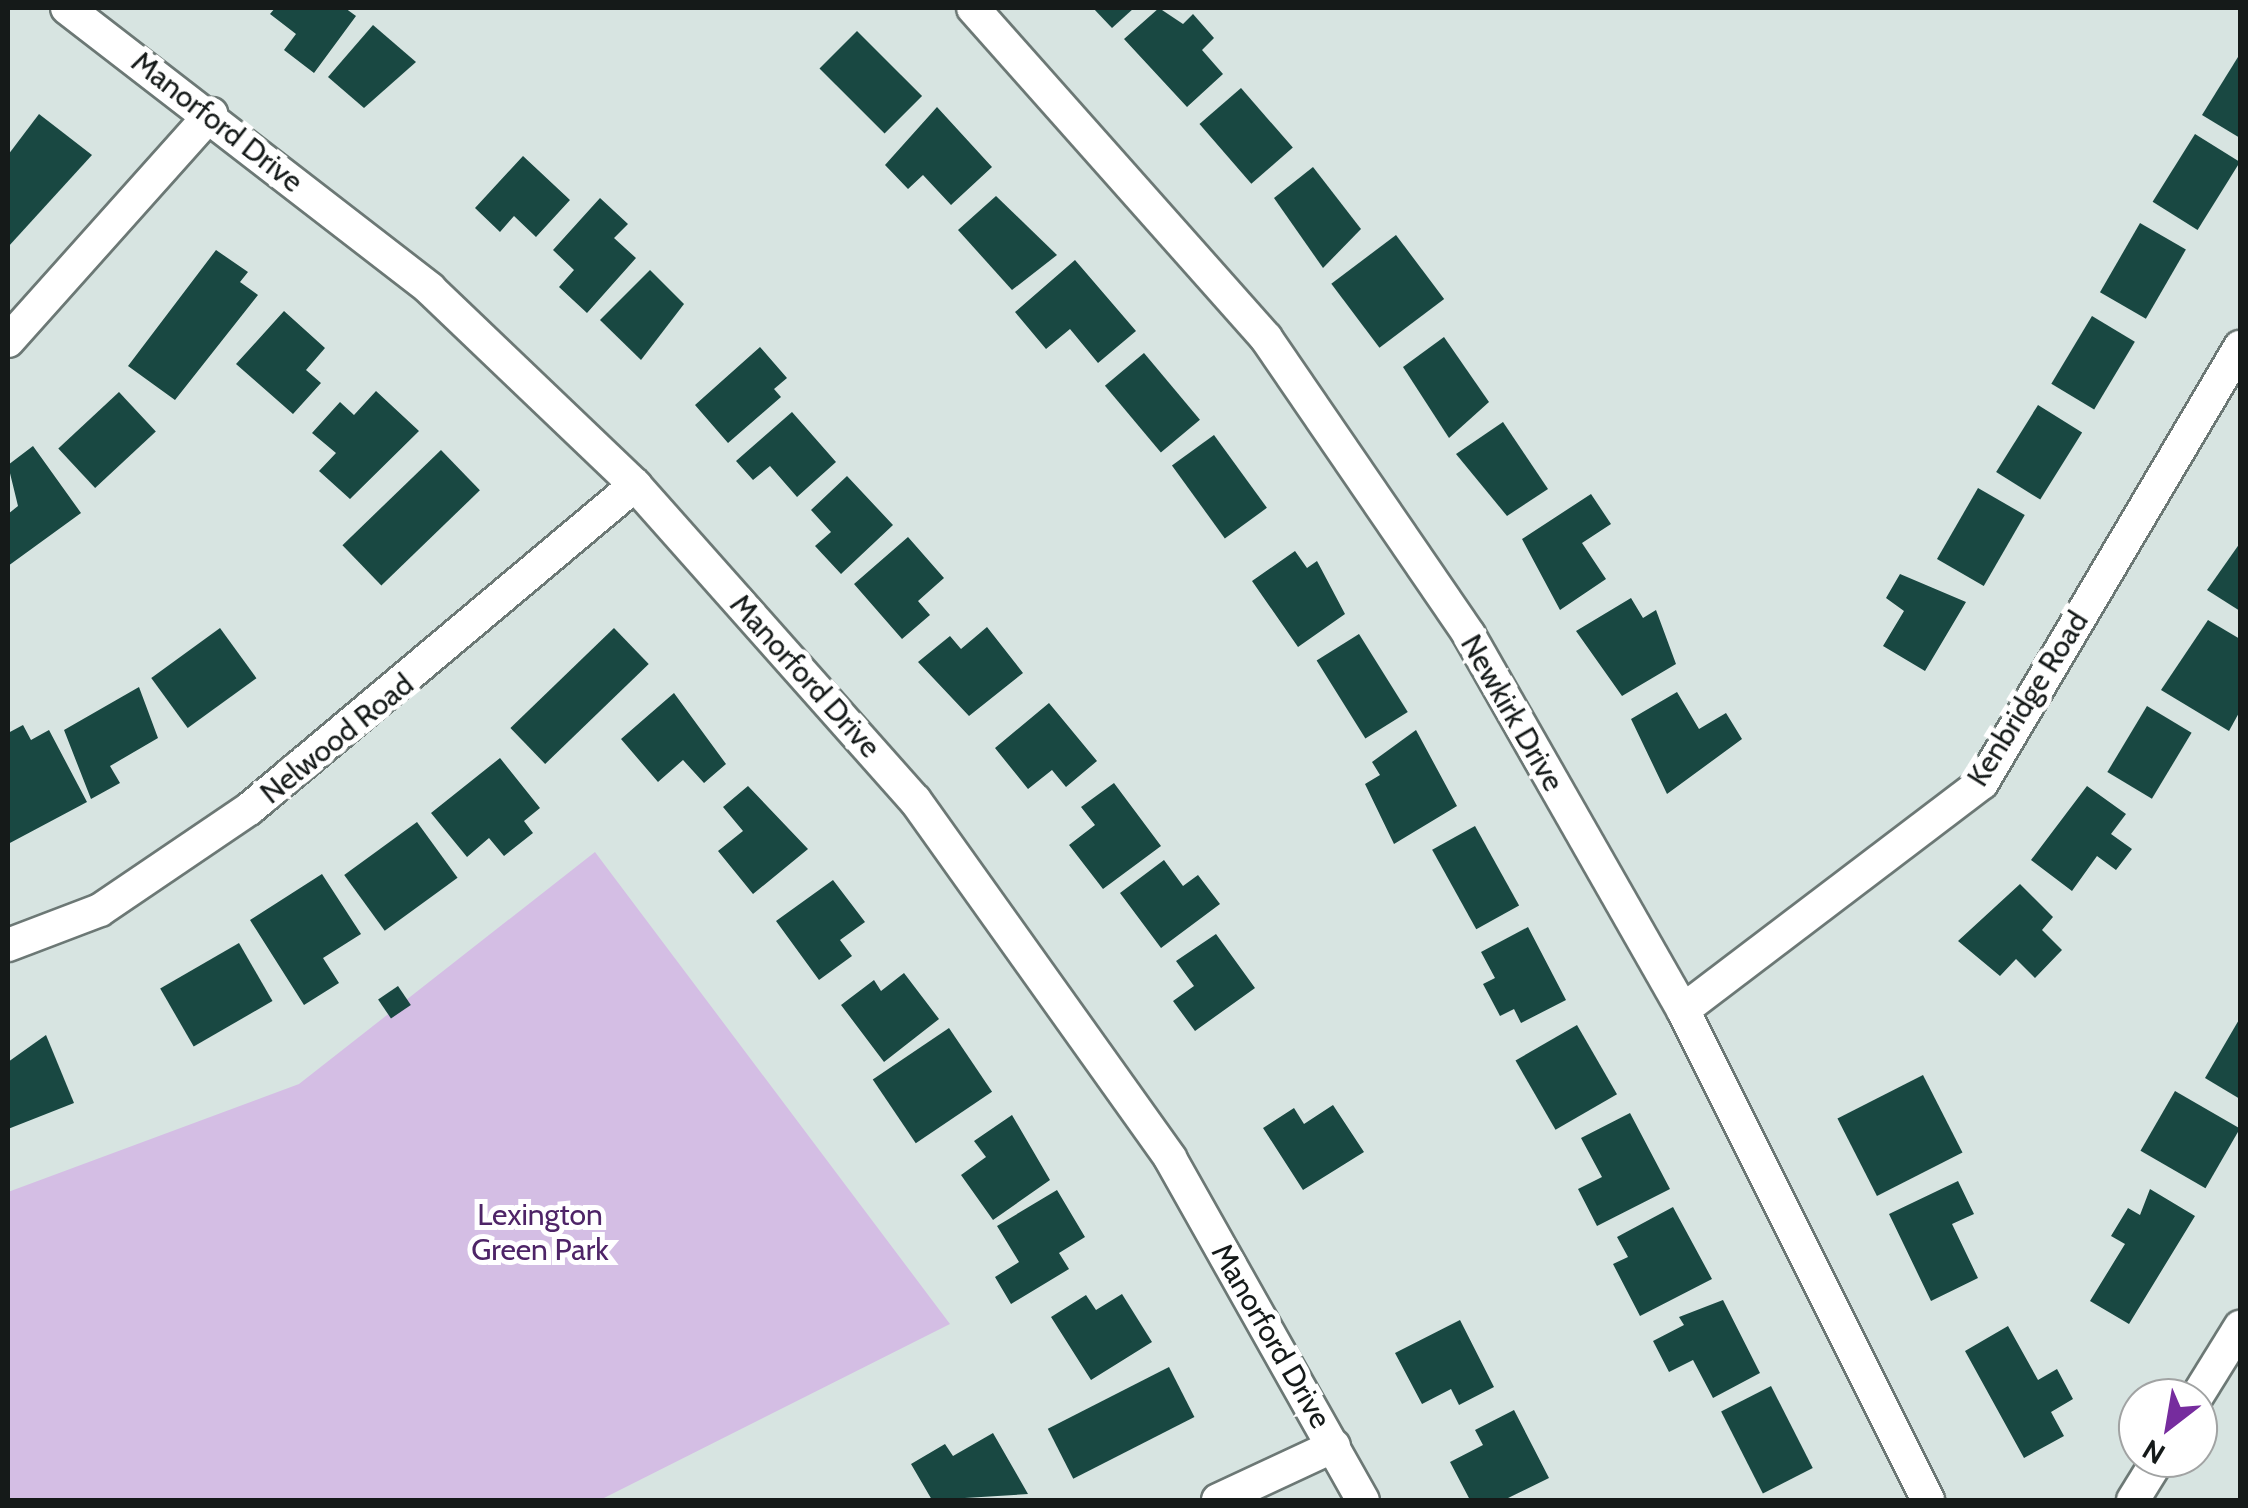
<!DOCTYPE html>
<html>
<head>
<meta charset="utf-8">
<style>
  body { margin:0 }
  #map { position:relative; width:2248px; height:1508px; overflow:hidden; background:#d7e4e1; font-family:Cabin,sans-serif }
  div>[style] { position:absolute }
  .green>* { inset:0; background:#d4bee4 }
  .building>* { inset:0; background:#194842; transform-origin:0 0 }
  .roads { filter:drop-shadow(2px 0 #6c7875) drop-shadow(-2px 0 #6c7875) drop-shadow(0 2px #6c7875) drop-shadow(0 -2px #6c7875) }
  .minor>* { height:32px; margin:-16px; padding:0 16px; transform-origin:16px; border-radius:16px; background:#fff }
  span { translate:-50% -50%; white-space:nowrap; text-align:center; line-height:1.15; -webkit-text-stroke:10px #fff; paint-order:stroke }
  .street-label { font-size:30px; color:#151a19 }
  .park-label { font-size:30px; color:#4e2467 }
  .frame { position:absolute; inset:0; border:10px solid #151a19; pointer-events:none }
  .north { position:absolute; left:2118px; top:1378px; width:100px; height:100px; box-sizing:border-box; background:#fff; border:2px solid #a1a3a3; border-radius:50%; rotate:211deg; font-size:28px; font-weight:700; line-height:40px; text-align:center; color:#151a19 }
  .north::after { content:''; display:block; margin:auto; width:35px; height:45px; background:#762c9e; clip-path:polygon(50% 0,100% 100%,50% 72%,0 100%) }
</style>
</head>
<body>
<div id="map">
  <div class="green">
    <div style="clip-path:polygon(595px 852px,950px 1324px,600px 1500px,8px 1500px,8px 1192px,299px 1084px)"></div>
  </div>
  <div class="building">
    <div style="clip-path:polygon(275px 8px,345px 8px,356px 16px,314px 73px,284px 50px,296px 34px,270px 14px)"></div>
    <div style="clip-path:polygon(1093px 8px,1134px 8px,1112px 28px)"></div>
    <div style="clip-path:polygon(1159px 8px,1183px 24px,1193px 14px,1214px 38px,1202px 50px,1223px 74px,1187px 107px,1124px 39px)"></div>
    <div style="clip-path:polygon(373px 25px,416px 62px,364px 108px,328px 77px)"></div>
    <div style="left:857px;top:31px;width:92px;height:53px;rotate:45deg"></div>
    <div style="clip-path:polygon(2238px 57px,2240px 59px,2240px 138px,2202px 115px)"></div>
    <div style="left:1241px;top:88px;width:79px;height:55px;rotate:49deg"></div>
    <div style="clip-path:polygon(937px 107px,992px 167px,951px 205px,923px 175px,908px 189px,885px 165px)"></div>
    <div style="clip-path:polygon(39px 114px,92px 155px,8px 247px,8px 155px)"></div>
    <div style="left:2195px;top:134px;width:53px;height:80px;rotate:32deg"></div>
    <div style="clip-path:polygon(523px 156px,570px 200px,536px 237px,514px 216px,500px 232px,475px 208px)"></div>
    <div style="clip-path:polygon(1313px 167px,1361px 229px,1323px 268px,1274px 198px)"></div>
    <div style="clip-path:polygon(996px 196px,1057px 255px,1012px 290px,958px 230px)"></div>
    <div style="clip-path:polygon(600px 198px,628px 224px,614px 238px,636px 258px,587px 313px,559px 287px,574px 270px,553px 250px)"></div>
    <div style="left:2140px;top:223px;width:53px;height:80px;rotate:30deg"></div>
    <div style="left:1396px;top:235px;width:80px;height:81px;rotate:53deg"></div>
    <div style="clip-path:polygon(216px 250px,248px 272px,240px 282px,258px 295px,175px 400px,128px 366px)"></div>
    <div style="clip-path:polygon(1075px 260px,1136px 331px,1098px 363px,1070px 329px,1046px 349px,1015px 312px)"></div>
    <div style="clip-path:polygon(650px 270px,684px 304px,641px 360px,600px 320px)"></div>
    <div style="clip-path:polygon(284px 311px,325px 348px,306px 370px,321px 383px,293px 414px,236px 364px)"></div>
    <div style="left:2092px;top:316px;width:50px;height:79px;rotate:31deg"></div>
    <div style="clip-path:polygon(1444px 337px,1489px 402px,1449px 438px,1403px 367px)"></div>
    <div style="clip-path:polygon(760px 347px,787px 378px,774px 389px,781px 397px,728px 443px,695px 405px)"></div>
    <div style="left:1144px;top:353px;width:87px;height:51px;rotate:50deg"></div>
    <div style="clip-path:polygon(376px 391px,419px 431px,350px 499px,319px 471px,336px 453px,312px 433px,340px 402px,354px 415px)"></div>
    <div style="left:119px;top:392px;width:54px;height:83px;rotate:47deg"></div>
    <div style="left:2038px;top:405px;width:52px;height:79px;rotate:32deg"></div>
    <div style="clip-path:polygon(792px 412px,836px 462px,797px 497px,770px 466px,753px 480px,736px 461px)"></div>
    <div style="clip-path:polygon(1503px 422px,1548px 489px,1507px 516px,1456px 454px)"></div>
    <div style="left:1214px;top:435px;width:90px;height:52px;rotate:54deg"></div>
    <div style="clip-path:polygon(33px 446px,81px 513px,8px 566px,8px 514px,18px 506px,8px 465px)"></div>
    <div style="left:441px;top:450px;width:56px;height:137px;rotate:46deg"></div>
    <div style="clip-path:polygon(847px 476px,893px 525px,841px 574px,815px 546px,831px 532px,811px 510px)"></div>
    <div style="left:1978px;top:488px;width:54px;height:82px;rotate:30deg"></div>
    <div style="clip-path:polygon(1591px 494px,1611px 524px,1582px 543px,1606px 579px,1560px 610px,1522px 539px)"></div>
    <div style="clip-path:polygon(908px 537px,944px 578px,918px 601px,930px 615px,902px 639px,854px 584px)"></div>
    <div style="clip-path:polygon(2240px 543px,2240px 611px,2207px 590px)"></div>
    <div style="clip-path:polygon(1295px 551px,1307px 568px,1317px 561px,1345px 614px,1298px 647px,1252px 581px)"></div>
    <div style="clip-path:polygon(1900px 574px,1966px 602px,1925px 671px,1883px 646px,1904px 611px,1886px 598px)"></div>
    <div style="clip-path:polygon(1631px 598px,1643px 618px,1656px 610px,1676px 664px,1622px 696px,1576px 631px)"></div>
    <div style="clip-path:polygon(2208px 620px,2240px 639px,2240px 711px,2229px 731px,2161px 690px)"></div>
    <div style="clip-path:polygon(987px 627px,1023px 673px,969px 716px,918px 662px,950px 636px,961px 649px)"></div>
    <div style="left:220px;top:628px;width:62px;height:85px;rotate:54deg"></div>
    <div style="left:614px;top:628px;width:50px;height:144px;rotate:46deg"></div>
    <div style="left:1359px;top:634px;width:92px;height:50px;rotate:58deg"></div>
    <div style="clip-path:polygon(139px 687px,158px 738px,110px 766px,120px 783px,91px 799px,64px 730px)"></div>
    <div style="clip-path:polygon(1677px 692px,1699px 729px,1726px 713px,1742px 739px,1667px 794px,1631px 719px)"></div>
    <div style="clip-path:polygon(674px 693px,726px 764px,704px 783px,683px 760px,658px 782px,621px 739px)"></div>
    <div style="clip-path:polygon(1049px 703px,1097px 761px,1066px 787px,1052px 770px,1028px 789px,995px 748px)"></div>
    <div style="left:2147px;top:706px;width:52px;height:77px;rotate:31deg"></div>
    <div style="clip-path:polygon(23px 725px,31px 740px,49px 730px,87px 802px,8px 844px,8px 733px)"></div>
    <div style="clip-path:polygon(1416px 730px,1457px 806px,1394px 844px,1365px 784px,1380px 775px,1372px 762px)"></div>
    <div style="clip-path:polygon(500px 758px,540px 808px,524px 821px,533px 833px,504px 856px,489px 838px,467px 857px,431px 813px)"></div>
    <div style="clip-path:polygon(1114px 783px,1161px 846px,1103px 889px,1069px 845px,1095px 825px,1081px 807px)"></div>
    <div style="clip-path:polygon(748px 786px,808px 849px,753px 894px,718px 851px,743px 831px,723px 807px)"></div>
    <div style="clip-path:polygon(2087px 786px,2126px 814px,2111px 834px,2132px 849px,2116px 870px,2097px 856px,2072px 891px,2031px 860px)"></div>
    <div style="left:417px;top:822px;width:69px;height:90px;rotate:54deg"></div>
    <div style="left:1475px;top:826px;width:91px;height:49px;rotate:61deg"></div>
    <div style="clip-path:polygon(1164px 860px,1183px 886px,1198px 875px,1220px 904px,1161px 948px,1120px 893px)"></div>
    <div style="clip-path:polygon(322px 874px,361px 934px,323px 958px,339px 983px,304px 1005px,250px 920px)"></div>
    <div style="clip-path:polygon(833px 880px,865px 922px,840px 940px,852px 956px,819px 980px,776px 921px)"></div>
    <div style="clip-path:polygon(2020px 884px,2053px 917px,2042px 930px,2062px 950px,2035px 978px,2016px 959px,2000px 976px,1958px 941px)"></div>
    <div style="clip-path:polygon(1528px 927px,1566px 1000px,1521px 1023px,1514px 1009px,1500px 1016px,1483px 984px,1495px 978px,1481px 952px)"></div>
    <div style="clip-path:polygon(1216px 934px,1255px 988px,1195px 1031px,1173px 1001px,1194px 986px,1176px 961px)"></div>
    <div style="left:239px;top:943px;width:67px;height:91px;rotate:60deg"></div>
    <div style="clip-path:polygon(904px 973px,939px 1019px,884px 1062px,841px 1005px,874px 980px,881px 991px)"></div>
    <div style="left:398px;top:986px;width:23px;height:24px;rotate:56deg"></div>
    <div style="clip-path:polygon(2240px 1018px,2240px 1099px,2205px 1078px)"></div>
    <div style="left:1577px;top:1025px;width:80px;height:71px;rotate:60deg"></div>
    <div style="left:949px;top:1028px;width:77px;height:92px;rotate:56deg"></div>
    <div style="clip-path:polygon(46px 1035px,74px 1103px,8px 1129px,8px 1062px)"></div>
    <div style="left:1923px;top:1075px;width:87px;height:96px;rotate:63deg"></div>
    <div style="left:2175px;top:1091px;width:75px;height:69px;rotate:30deg"></div>
    <div style="clip-path:polygon(1333px 1105px,1364px 1152px,1303px 1190px,1263px 1128px,1294px 1108px,1304px 1124px)"></div>
    <div style="clip-path:polygon(1630px 1113px,1670px 1189px,1597px 1226px,1578px 1189px,1602px 1177px,1581px 1138px)"></div>
    <div style="clip-path:polygon(1012px 1115px,1050px 1180px,993px 1220px,961px 1175px,986px 1157px,974px 1141px)"></div>
    <div style="clip-path:polygon(1958px 1181px,1974px 1214px,1952px 1224px,1978px 1278px,1931px 1301px,1889px 1214px)"></div>
    <div style="clip-path:polygon(2150px 1189px,2195px 1216px,2129px 1324px,2090px 1301px,2125px 1244px,2111px 1236px,2128px 1208px,2140px 1215px)"></div>
    <div style="clip-path:polygon(1057px 1190px,1085px 1237px,1059px 1253px,1069px 1269px,1011px 1304px,995px 1277px,1019px 1262px,997px 1226px)"></div>
    <div style="clip-path:polygon(1673px 1207px,1712px 1279px,1640px 1316px,1613px 1264px,1628px 1257px,1617px 1237px)"></div>
    <div style="clip-path:polygon(1122px 1294px,1152px 1342px,1091px 1380px,1051px 1317px,1086px 1295px,1096px 1310px)"></div>
    <div style="clip-path:polygon(1723px 1300px,1760px 1373px,1713px 1398px,1693px 1360px,1669px 1372px,1653px 1341px,1684px 1325px,1679px 1317px)"></div>
    <div style="clip-path:polygon(1460px 1320px,1494px 1387px,1459px 1405px,1451px 1389px,1422px 1404px,1395px 1353px)"></div>
    <div style="clip-path:polygon(2008px 1326px,2038px 1380px,2057px 1369px,2073px 1399px,2051px 1412px,2064px 1436px,2024px 1458px,1965px 1351px)"></div>
    <div style="left:1169px;top:1367px;width:56px;height:136px;rotate:63deg"></div>
    <div style="left:1771px;top:1386px;width:92px;height:56px;rotate:63deg"></div>
    <div style="clip-path:polygon(1514px 1410px,1549px 1478px,1504px 1500px,1470px 1500px,1450px 1462px,1483px 1445px,1475px 1430px)"></div>
    <div style="clip-path:polygon(993px 1433px,1028px 1494px,932px 1500px,911px 1464px,945px 1444px,953px 1456px)"></div>
  </div>
  <div class="roads">
    <div class="minor">
      <div style="left:67px;top:8px;width:459px;rotate:37.7deg"></div>
      <div style="left:430px;top:289px;width:284px;rotate:43.7deg"></div>
      <div style="left:635px;top:485px;width:421px;rotate:48.4deg"></div>
      <div style="left:915px;top:800px;width:440px;rotate:54.5deg"></div>
      <div style="left:1170px;top:1158px;width:393px;rotate:60.6deg"></div>
      <div style="left:973px;top:8px;width:441px;rotate:48.4deg"></div>
      <div style="left:1266px;top:338px;width:360px;rotate:55.6deg"></div>
      <div style="left:1469px;top:635px;width:432px;rotate:60.3deg"></div>
      <div style="left:1683px;top:1010px;width:548px;rotate:63.43deg"></div>
      <div style="left:8px;top:341px;width:305px;rotate:-48.2deg"></div>
      <div style="left:8px;top:945px;width:98px;rotate:-20.8deg"></div>
      <div style="left:100px;top:910px;width:180px;rotate:-34.1deg"></div>
      <div style="left:249px;top:809px;width:504px;rotate:-40.01deg"></div>
      <div style="left:1683px;top:1010px;width:375px;rotate:-37.2deg"></div>
      <div style="left:1982px;top:783px;width:507px;rotate:-59.39deg"></div>
      <div style="left:2196px;top:1398px;width:84px;rotate:-58.2deg"></div>
      <div style="left:1218px;top:1500px;width:128px;rotate:-25deg"></div>
      <div style="left:2133px;top:1500px;width:49px;rotate:-58.2deg"></div>
    </div>
  </div>
  <div class="street-label">
    <span style="left:217px;top:122px;rotate:38deg">Manorford Drive</span>
    <span style="left:805px;top:676px;rotate:48deg">Manorford Drive</span>
    <span style="left:2028px;top:699px;rotate:-58deg">Kenbridge Road</span>
    <span style="left:1512px;top:713px;rotate:60deg">Newkirk Drive</span>
    <span style="left:337px;top:739px;rotate:-39deg">Nelwood Road</span>
    <span style="left:1271px;top:1336px;rotate:60deg">Manorford Drive</span>
  </div>
  <div class="park-label">
    <span style="left:540px;top:1232px">Lexington<br>Green Park</span>
  </div>
  <div class="frame"></div>
  <div class="north">N</div>
</div>
</body>
</html>
